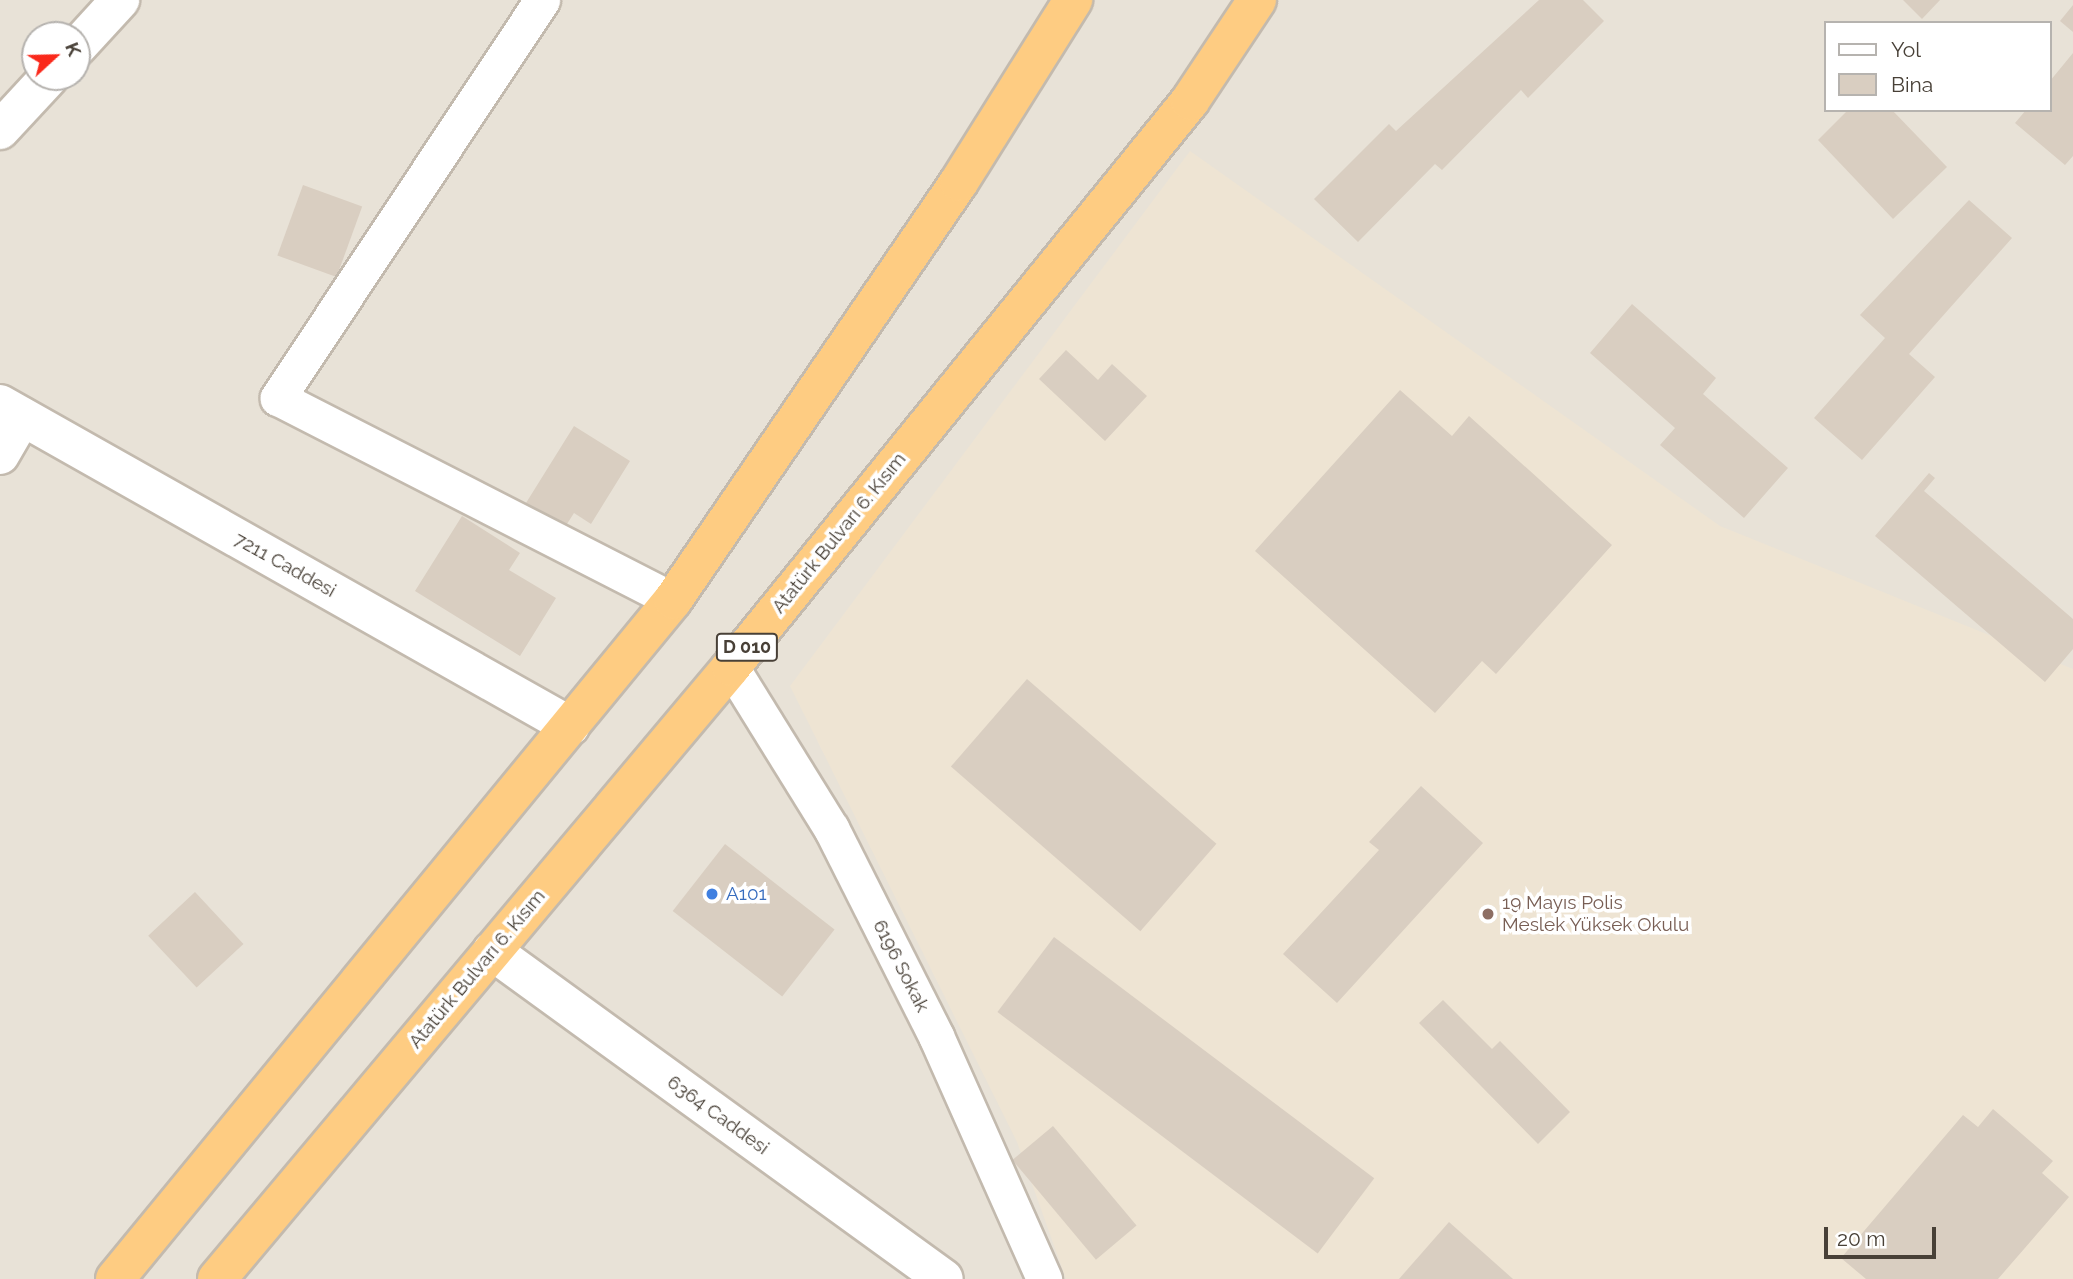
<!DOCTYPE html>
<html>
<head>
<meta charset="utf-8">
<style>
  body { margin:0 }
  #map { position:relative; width:2073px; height:1279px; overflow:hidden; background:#f4f0e9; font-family:Raleway,sans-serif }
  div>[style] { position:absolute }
  .residential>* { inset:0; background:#e8e2d7 }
  .education>* { inset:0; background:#eee4d3 }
  .building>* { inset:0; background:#d9cec1; transform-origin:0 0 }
  .roads { filter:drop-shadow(2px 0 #c3baae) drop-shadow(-2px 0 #c3baae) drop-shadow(0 2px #c3baae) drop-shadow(0 -2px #c3baae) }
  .minor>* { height:35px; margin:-17.5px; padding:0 17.5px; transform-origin:17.5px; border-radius:17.5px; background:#fff }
  .tertiary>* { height:38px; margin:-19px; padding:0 19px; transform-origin:19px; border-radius:19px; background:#fff }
  .trunk>* { height:38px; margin:-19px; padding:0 19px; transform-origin:19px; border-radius:19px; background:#fecc82 }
  .dots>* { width:19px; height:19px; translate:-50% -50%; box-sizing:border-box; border:4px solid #fff; border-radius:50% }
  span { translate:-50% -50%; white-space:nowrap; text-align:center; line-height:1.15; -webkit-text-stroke:7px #fff; paint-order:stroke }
  .shield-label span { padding:2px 5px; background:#fff; border:2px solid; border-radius:5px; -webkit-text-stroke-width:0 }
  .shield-label { font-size:18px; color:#484037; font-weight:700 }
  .street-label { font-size:19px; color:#484037 }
  .shop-label { font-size:19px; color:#366cbe }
  .left { translate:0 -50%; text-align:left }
  .education-label { font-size:19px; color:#785e54 }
  .legend { position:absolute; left:1824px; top:21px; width:228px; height:91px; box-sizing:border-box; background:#fff; border:2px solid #b6b3af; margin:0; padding:9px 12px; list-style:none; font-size:21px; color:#484037 }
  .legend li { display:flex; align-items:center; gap:14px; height:35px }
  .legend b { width:35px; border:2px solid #b6b3af }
  .north { position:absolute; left:21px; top:21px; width:70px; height:70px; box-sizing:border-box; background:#fff; border:2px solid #b6b3af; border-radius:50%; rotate:68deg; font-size:19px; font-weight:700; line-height:28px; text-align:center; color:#484037 }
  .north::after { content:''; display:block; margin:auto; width:24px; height:32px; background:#fa291b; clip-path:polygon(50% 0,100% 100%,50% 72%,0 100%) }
  .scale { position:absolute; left:1824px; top:1227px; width:112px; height:32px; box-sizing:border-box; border:4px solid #484037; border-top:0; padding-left:9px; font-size:21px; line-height:24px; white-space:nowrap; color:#484037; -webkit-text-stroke:5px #fff; paint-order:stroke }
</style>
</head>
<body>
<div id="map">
  <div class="residential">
    <div style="clip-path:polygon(evenodd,0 0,2073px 0,2073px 1279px,0 1279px,0 0,1826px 23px,2050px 23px,2050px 110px,1826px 110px,1826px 23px,0 0,35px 35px,77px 35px,77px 77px,35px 77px,35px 35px)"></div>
  </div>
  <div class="education">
    <div style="clip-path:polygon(1190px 151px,1720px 526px,2073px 669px,2073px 1279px,1066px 1279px,1017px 1142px,790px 686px)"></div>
  </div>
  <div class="building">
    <div style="clip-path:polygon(1539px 0,1583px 0,1604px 21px,1528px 98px,1521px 90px,1442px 170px,1435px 164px,1358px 242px,1314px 199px,1389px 124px,1396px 131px)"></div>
    <div style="clip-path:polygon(1903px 0,1940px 0,1922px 19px)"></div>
    <div style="clip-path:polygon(2073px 5px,2073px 32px,2060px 21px)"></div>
    <div style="clip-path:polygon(2073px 53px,2073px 156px,2065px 165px,2015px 123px,2026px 110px,2050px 110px,2050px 81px)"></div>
    <div style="clip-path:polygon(1848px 110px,1892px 110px,1947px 167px,1893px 219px,1818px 140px)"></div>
    <div style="left:303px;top:185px;width:63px;height:75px;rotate:20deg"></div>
    <div style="clip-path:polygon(1969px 200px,2012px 238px,1909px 354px,1935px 377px,1862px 460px,1814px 418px,1885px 338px,1860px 315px)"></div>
    <div style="clip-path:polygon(1632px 304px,1716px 378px,1703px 394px,1788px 468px,1744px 518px,1660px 445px,1675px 428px,1590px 353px)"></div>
    <div style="clip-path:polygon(1066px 350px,1098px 380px,1112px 364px,1147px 396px,1105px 441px,1039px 379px)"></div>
    <div style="clip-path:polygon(1400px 390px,1452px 436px,1469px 416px,1612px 545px,1496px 674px,1482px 661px,1435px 713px,1255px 551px)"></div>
    <div style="clip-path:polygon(574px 426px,630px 461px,591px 524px,574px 513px,565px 527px,526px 503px)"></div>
    <div style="clip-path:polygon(1929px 473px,1935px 478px,1924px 491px,2073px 619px,2073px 649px,2045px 682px,1875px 536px)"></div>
    <div style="clip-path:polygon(462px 516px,520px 553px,509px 570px,556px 598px,520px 656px,415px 591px)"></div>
    <div style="left:1027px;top:679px;width:251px;height:116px;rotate:41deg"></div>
    <div style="clip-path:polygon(1421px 786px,1483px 843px,1337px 1003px,1283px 954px,1379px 850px,1369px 842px)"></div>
    <div style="left:725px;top:844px;width:139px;height:85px;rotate:38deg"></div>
    <div style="left:195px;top:892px;width:71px;height:64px;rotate:47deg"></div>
    <div style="left:1054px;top:937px;width:401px;height:94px;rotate:37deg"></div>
    <div style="clip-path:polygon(1443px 1000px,1492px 1049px,1500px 1041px,1570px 1112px,1538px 1144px,1419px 1023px)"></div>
    <div style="clip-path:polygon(1993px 1109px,2053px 1161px,2042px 1173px,2069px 1197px,1998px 1279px,1866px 1279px,1841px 1258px,1963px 1115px,1978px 1127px)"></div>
    <div style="left:1053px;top:1126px;width:130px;height:53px;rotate:50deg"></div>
    <div style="clip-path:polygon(1449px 1222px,1513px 1279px,1399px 1279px)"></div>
  </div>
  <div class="roads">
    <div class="minor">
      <div style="left:542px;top:0;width:478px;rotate:123.6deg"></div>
      <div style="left:278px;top:398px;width:444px;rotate:27.1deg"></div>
      <div style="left:731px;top:667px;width:190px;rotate:58.2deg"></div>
      <div style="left:831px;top:828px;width:233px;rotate:63.2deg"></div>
      <div style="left:936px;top:1036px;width:266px;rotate:66deg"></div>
    </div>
    <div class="tertiary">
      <div style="left:77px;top:47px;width:64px;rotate:-47.5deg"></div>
      <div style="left:0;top:130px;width:72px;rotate:-47.2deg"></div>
      <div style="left:0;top:404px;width:655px;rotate:29.46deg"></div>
      <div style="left:0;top:455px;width:44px;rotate:-59.9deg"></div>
      <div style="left:492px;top:951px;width:558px;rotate:35.97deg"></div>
    </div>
    <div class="trunk">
      <div style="left:115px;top:1279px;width:879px;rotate:-50.59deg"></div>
      <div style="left:673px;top:600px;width:506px;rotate:-55.62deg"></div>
      <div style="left:959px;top:182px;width:215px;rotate:-57.9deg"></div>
      <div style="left:217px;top:1279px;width:799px;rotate:-49.97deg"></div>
      <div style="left:731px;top:667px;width:729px;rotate:-50.96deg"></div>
      <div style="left:1190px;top:101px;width:121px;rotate:-56.4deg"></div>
    </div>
  </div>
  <div class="dots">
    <div style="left:712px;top:894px;background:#3f7fe0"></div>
    <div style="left:1488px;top:914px;background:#8d6e63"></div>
  </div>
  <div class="shield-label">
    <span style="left:747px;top:647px">D 010</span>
  </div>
  <div class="street-label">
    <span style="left:839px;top:533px;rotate:-51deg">Atatürk Bulvarı 6. Kısım</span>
    <span style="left:285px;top:565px;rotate:29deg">7211 Caddesi</span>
    <span style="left:901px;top:966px;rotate:63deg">6196 Sokak</span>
    <span style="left:477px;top:969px;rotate:-50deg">Atatürk Bulvarı 6. Kısım</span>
    <span style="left:718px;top:1115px;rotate:36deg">6364 Caddesi</span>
  </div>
  <div class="shop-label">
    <span class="left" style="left:726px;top:894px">A101</span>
  </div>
  <div class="education-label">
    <span class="left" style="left:1502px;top:914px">19 Mayıs Polis<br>Meslek Yüksek Okulu</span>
  </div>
  <ul class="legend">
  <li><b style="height:9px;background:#fff"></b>Yol</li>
  <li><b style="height:19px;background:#d9cec1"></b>Bina</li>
  </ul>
  <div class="north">K</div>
  <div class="scale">20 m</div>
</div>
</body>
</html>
